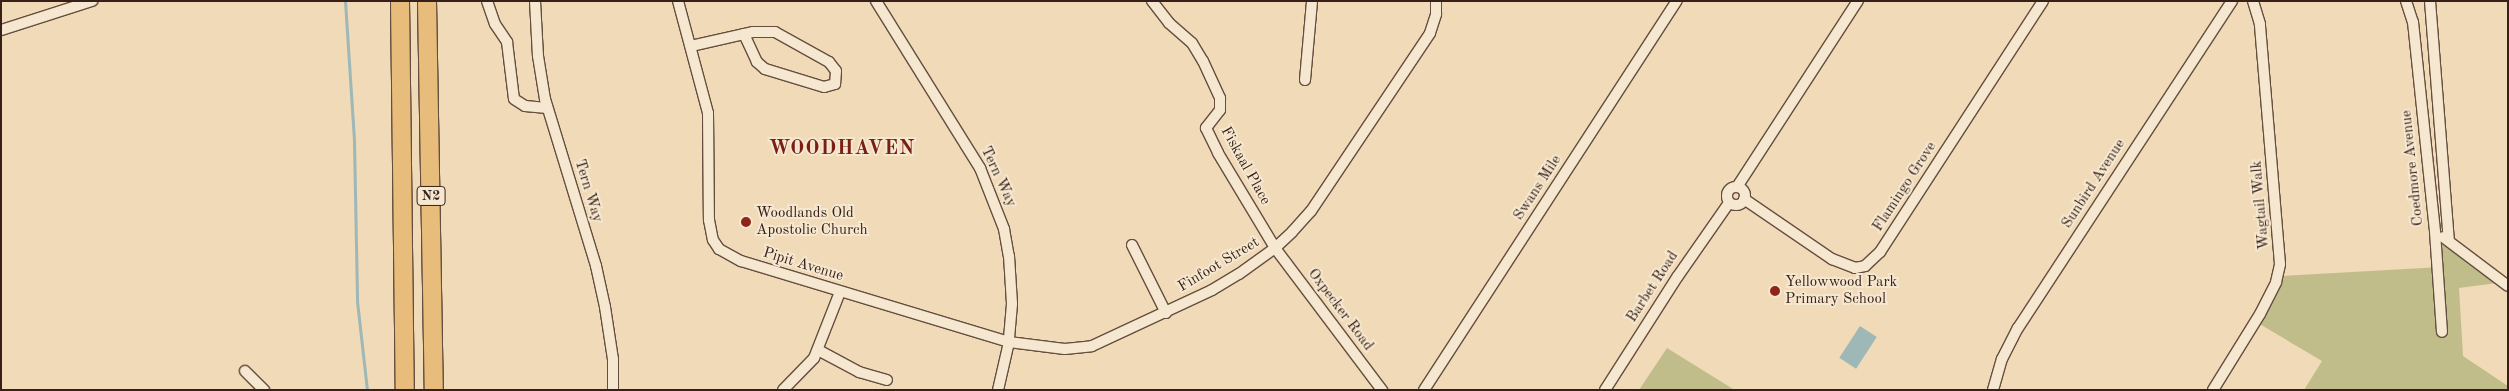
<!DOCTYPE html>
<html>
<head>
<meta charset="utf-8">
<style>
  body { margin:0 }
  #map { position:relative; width:2509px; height:391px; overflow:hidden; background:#f0dab7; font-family:"Old Standard TT",serif }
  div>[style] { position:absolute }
  .green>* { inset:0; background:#c0bd8a }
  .water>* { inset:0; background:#9db8b7; transform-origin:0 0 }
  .stream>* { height:3px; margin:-1.5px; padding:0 1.5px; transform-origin:1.5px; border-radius:1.5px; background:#9db8b7 }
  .roads { filter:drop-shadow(1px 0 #654e3f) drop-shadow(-1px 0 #654e3f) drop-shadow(0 1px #654e3f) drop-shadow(0 -1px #654e3f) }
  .street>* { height:10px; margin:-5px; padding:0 5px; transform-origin:5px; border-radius:5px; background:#f5e7d0 }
  .street>.ring { margin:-5px; padding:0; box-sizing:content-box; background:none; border:10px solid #f5e7d0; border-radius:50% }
  .highway>* { height:18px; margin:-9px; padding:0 9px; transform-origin:9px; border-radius:9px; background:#e8bd7c }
  .dots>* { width:14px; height:14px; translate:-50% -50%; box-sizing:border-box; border:2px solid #f5e7d0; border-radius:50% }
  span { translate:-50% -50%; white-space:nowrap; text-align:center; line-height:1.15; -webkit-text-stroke:4px #f5e7d0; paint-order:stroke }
  .shield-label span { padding:1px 4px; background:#f5e7d0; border:1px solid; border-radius:4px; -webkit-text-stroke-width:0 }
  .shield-label { font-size:14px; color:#372017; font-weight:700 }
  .street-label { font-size:15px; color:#372017 }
  .poi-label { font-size:15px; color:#372017 }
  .left { translate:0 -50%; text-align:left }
  .district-label { font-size:20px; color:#7a1f14; font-weight:700; letter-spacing:1px }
  .frame { position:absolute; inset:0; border:2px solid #372017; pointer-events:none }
</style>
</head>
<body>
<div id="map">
  <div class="green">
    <div style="clip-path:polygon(2442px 244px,2446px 244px,2497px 283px,2459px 288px,2463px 356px,2508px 386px,2508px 390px,2304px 390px,2322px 361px,2258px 323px,2282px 276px,2441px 267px,2440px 248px)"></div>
    <div style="clip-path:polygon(1667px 348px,1733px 389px,1639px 390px)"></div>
  </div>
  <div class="water">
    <div style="left:1860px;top:326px;width:20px;height:38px;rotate:33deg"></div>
  </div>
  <div class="stream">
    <div style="left:345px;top:1px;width:140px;rotate:86.3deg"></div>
    <div style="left:354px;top:141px;width:160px;rotate:88.9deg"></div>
    <div style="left:357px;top:301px;width:90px;rotate:83.6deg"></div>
  </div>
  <div class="roads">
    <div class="street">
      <div style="left:487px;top:1px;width:24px;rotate:71deg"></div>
      <div style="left:495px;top:24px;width:22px;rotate:56deg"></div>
      <div style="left:507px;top:42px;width:57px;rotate:83deg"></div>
      <div style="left:514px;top:99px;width:13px;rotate:32deg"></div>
      <div style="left:525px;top:106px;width:22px;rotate:5deg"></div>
      <div style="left:535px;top:1px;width:55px;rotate:86.9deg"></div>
      <div style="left:538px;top:56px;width:44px;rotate:80.8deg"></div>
      <div style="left:545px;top:99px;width:175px;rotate:73deg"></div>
      <div style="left:596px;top:266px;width:42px;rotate:77.6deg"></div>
      <div style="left:605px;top:307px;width:53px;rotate:81.3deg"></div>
      <div style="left:613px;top:359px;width:31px;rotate:90deg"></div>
      <div style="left:678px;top:1px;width:116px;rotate:75deg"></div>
      <div style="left:708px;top:113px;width:107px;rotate:89.5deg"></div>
      <div style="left:709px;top:220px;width:20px;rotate:79deg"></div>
      <div style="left:713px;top:240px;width:11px;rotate:56deg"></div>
      <div style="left:719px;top:249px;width:25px;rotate:29deg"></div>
      <div style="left:741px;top:261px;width:280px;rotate:16.8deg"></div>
      <div style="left:1009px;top:342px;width:56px;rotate:7.1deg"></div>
      <div style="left:1065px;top:349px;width:27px;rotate:-6deg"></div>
      <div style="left:1092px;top:346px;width:132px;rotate:-25deg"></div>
      <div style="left:1212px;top:290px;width:31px;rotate:-31deg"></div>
      <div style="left:1239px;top:274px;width:44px;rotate:-35.8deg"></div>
      <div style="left:1275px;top:248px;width:23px;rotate:-43deg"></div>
      <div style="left:1292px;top:232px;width:28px;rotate:-48deg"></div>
      <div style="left:1311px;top:211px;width:214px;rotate:-56.2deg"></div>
      <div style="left:1430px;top:33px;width:20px;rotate:-72deg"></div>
      <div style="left:1436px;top:14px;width:13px;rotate:-90deg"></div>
      <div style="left:876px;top:1px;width:197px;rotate:58.1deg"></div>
      <div style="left:980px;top:168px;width:66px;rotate:68.5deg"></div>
      <div style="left:1004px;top:229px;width:27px;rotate:80deg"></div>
      <div style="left:1009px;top:256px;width:48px;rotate:86.4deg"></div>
      <div style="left:1012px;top:304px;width:38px;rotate:95deg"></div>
      <div style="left:1009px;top:342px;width:49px;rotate:102.9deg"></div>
      <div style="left:1152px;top:1px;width:28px;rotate:52deg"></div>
      <div style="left:1169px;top:23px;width:30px;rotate:41deg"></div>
      <div style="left:1192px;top:43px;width:21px;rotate:59deg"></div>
      <div style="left:1203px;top:61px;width:41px;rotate:65.3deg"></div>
      <div style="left:1220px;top:98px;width:12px;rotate:90deg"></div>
      <div style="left:1220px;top:110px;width:23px;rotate:128deg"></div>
      <div style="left:1206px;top:128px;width:28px;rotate:64deg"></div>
      <div style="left:1218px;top:153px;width:111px;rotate:59deg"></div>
      <div style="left:1275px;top:248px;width:178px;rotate:53deg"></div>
      <div style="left:2406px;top:1px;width:22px;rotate:72deg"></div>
      <div style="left:2413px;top:22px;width:211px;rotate:84deg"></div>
      <div style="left:2435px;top:232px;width:100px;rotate:86deg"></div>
      <div style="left:2430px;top:1px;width:240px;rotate:85.5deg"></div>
      <div style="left:1px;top:30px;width:96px;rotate:-17.7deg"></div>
      <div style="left:691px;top:46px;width:64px;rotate:-12.7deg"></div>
      <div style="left:753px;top:32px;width:22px"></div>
      <div style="left:775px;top:32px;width:62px;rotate:29.1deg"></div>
      <div style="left:829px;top:62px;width:11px;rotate:52deg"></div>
      <div style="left:836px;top:71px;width:13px;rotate:94deg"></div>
      <div style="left:835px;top:84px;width:11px;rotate:165deg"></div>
      <div style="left:824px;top:87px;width:62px;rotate:-163deg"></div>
      <div style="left:765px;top:69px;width:11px;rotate:-139deg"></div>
      <div style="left:757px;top:62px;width:31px;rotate:-115deg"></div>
      <div style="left:1305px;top:80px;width:79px;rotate:-84.9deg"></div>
      <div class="ring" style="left:1727px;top:187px;width:8px;height:8px"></div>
      <div style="left:1737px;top:187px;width:222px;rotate:-57deg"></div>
      <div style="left:1744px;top:199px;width:107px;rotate:34.3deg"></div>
      <div style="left:1832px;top:259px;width:25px;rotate:21deg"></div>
      <div style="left:1855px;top:268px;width:10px;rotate:-11deg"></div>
      <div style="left:1865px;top:266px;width:21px;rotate:-43deg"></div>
      <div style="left:1880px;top:252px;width:299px;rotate:-57deg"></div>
      <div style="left:2443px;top:237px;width:81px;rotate:37deg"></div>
      <div style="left:1132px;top:245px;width:76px;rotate:63.4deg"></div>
      <div style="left:818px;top:350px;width:47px;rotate:28.2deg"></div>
      <div style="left:859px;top:372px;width:29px;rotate:16deg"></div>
      <div style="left:245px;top:371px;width:27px;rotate:45deg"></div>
      <div style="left:783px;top:390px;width:45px;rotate:-45.9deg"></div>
      <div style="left:814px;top:358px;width:71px;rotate:-68.5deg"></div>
      <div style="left:1424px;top:390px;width:464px;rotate:-57deg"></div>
      <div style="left:1605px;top:390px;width:135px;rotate:-57.4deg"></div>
      <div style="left:1678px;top:276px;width:89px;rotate:-55.1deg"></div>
      <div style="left:1993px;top:390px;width:32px;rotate:-74deg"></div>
      <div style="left:2002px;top:359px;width:35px;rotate:-63deg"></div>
      <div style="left:2018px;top:328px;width:391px;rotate:-56.8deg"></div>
      <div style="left:2213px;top:390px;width:89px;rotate:-58.3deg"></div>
      <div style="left:2260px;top:314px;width:36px;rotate:-63deg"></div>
      <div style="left:2276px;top:282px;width:18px;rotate:-77deg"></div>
      <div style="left:2280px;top:264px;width:241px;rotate:-94.8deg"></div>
      <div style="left:2260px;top:24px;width:24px;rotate:-107deg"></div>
    </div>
    <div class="highway">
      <div style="left:400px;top:1px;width:389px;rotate:89.3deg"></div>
      <div style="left:427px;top:1px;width:389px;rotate:89deg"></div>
    </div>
  </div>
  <div class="dots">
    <div style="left:746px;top:222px;background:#8f2418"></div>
    <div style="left:1775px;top:291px;background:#8f2418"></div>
  </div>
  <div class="shield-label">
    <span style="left:431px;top:196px">N2</span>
  </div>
  <div class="street-label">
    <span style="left:1245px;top:166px;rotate:61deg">Fiskaal Place</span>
    <span style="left:2413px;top:168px;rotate:-96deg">Coedmore Avenue</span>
    <span style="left:998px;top:177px;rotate:65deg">Tern Way</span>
    <span style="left:2094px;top:184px;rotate:-57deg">Sunbird Avenue</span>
    <span style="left:1905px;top:187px;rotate:-57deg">Flamingo Grove</span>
    <span style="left:1538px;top:188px;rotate:-57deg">Swans Mile</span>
    <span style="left:588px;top:191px;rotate:73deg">Tern Way</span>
    <span style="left:2261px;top:205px;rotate:-95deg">Wagtail Walk</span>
    <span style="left:803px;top:265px;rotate:17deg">Pipit Avenue</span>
    <span style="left:1219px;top:265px;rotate:-31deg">Finfoot Street</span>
    <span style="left:1653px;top:287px;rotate:-57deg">Barbet Road</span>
    <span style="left:1340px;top:310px;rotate:53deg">Oxpecker Road</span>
  </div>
  <div class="poi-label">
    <span class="left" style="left:756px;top:222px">Woodlands Old<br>Apostolic Church</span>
    <span class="left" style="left:1785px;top:291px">Yellowwood Park<br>Primary School</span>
  </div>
  <div class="district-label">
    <span style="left:842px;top:149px">WOODHAVEN</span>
  </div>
  <div class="frame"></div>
</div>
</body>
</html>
